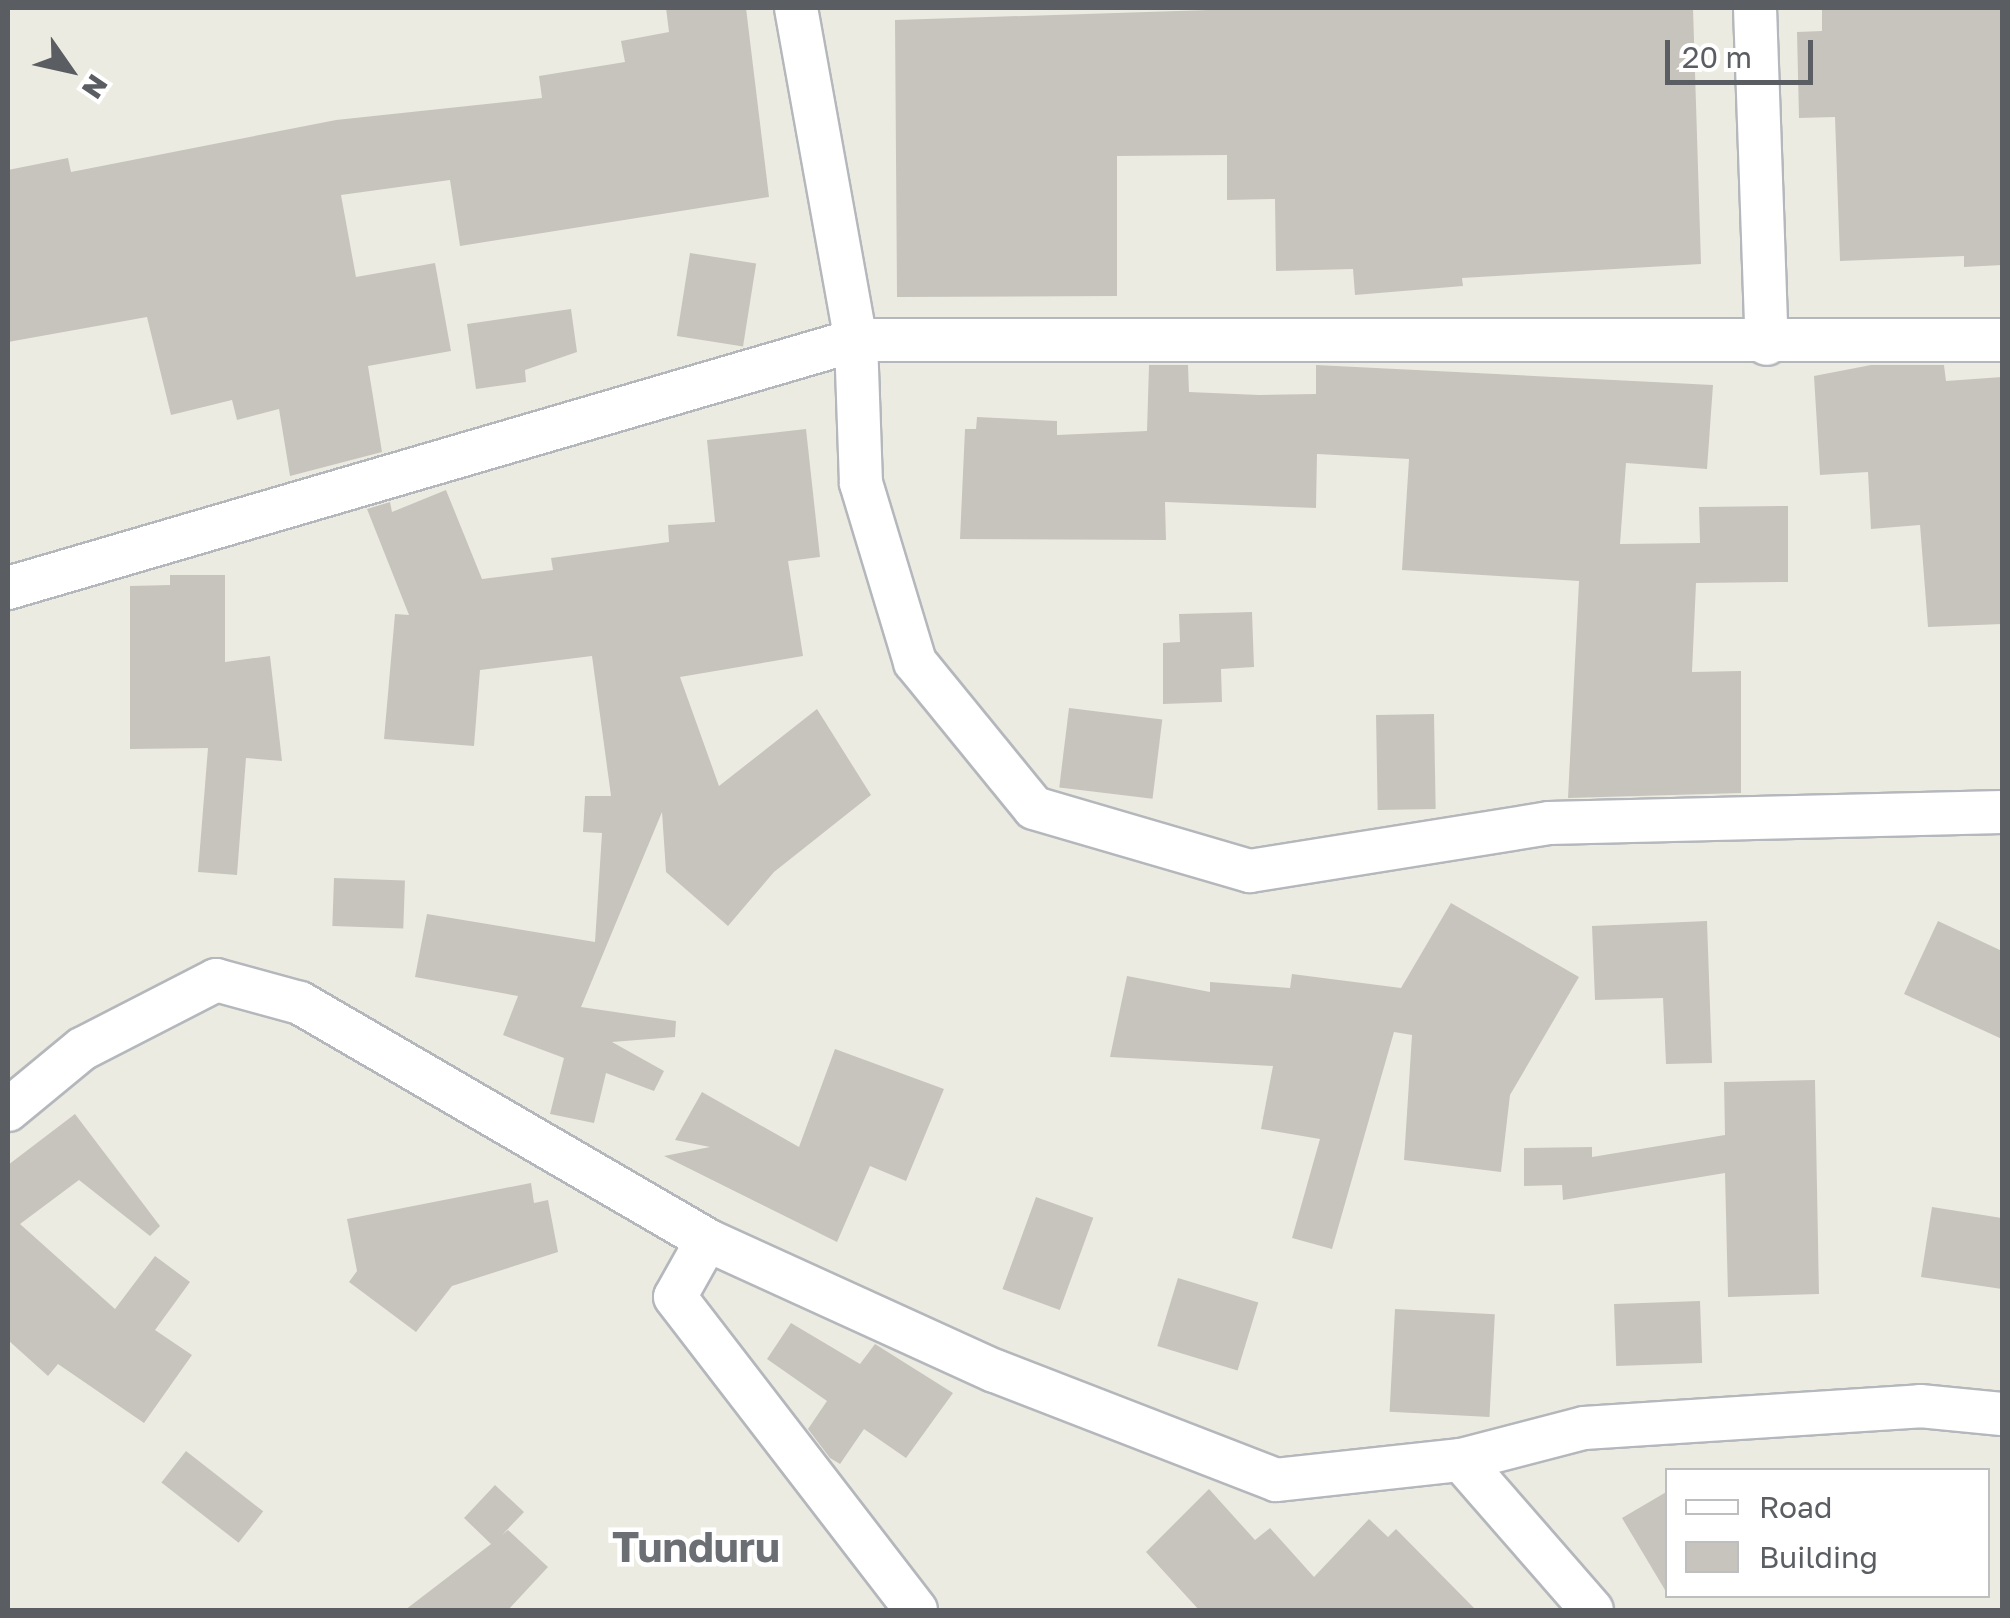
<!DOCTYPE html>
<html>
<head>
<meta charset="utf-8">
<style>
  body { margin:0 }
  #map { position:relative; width:2010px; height:1618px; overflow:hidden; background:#ecebe2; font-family:"Golos Text",sans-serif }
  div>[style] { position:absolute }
  .building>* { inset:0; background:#c7c4be; transform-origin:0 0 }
  .roads { filter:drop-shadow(2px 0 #b4b7bb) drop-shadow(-2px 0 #b4b7bb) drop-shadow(0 2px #b4b7bb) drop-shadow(0 -2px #b4b7bb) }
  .street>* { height:42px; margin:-21px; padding:0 21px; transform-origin:21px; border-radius:21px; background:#fff }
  span { translate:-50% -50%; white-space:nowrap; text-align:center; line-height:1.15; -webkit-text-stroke:9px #fff; paint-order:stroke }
  .district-label { font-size:42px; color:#6b6e73; font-weight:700 }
  .frame { position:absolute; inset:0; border:10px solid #5a5d61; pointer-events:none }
  .legend { position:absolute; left:1665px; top:1468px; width:325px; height:130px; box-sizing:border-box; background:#fff; border:2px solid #bdbec0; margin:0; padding:12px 18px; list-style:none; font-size:30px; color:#5a5d61 }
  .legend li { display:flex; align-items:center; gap:20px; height:50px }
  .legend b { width:50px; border:2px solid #bdbec0 }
  .north { position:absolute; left:20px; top:20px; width:100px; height:100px; -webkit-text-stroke:8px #fff; paint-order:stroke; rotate:124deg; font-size:28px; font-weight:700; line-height:40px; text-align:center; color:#5a5d61 }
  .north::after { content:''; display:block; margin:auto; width:35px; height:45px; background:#5a5d61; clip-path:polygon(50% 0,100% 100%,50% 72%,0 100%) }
  .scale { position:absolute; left:1665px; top:40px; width:148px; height:45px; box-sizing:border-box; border:5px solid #5a5d61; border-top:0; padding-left:12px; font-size:30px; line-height:35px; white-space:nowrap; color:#5a5d61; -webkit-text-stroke:8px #fff; paint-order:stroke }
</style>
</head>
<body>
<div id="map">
  <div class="building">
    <div style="clip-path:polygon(666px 8px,746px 8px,769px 197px,460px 246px,450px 180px,341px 195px,356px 277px,435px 263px,451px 351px,368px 366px,382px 452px,290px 476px,279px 409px,237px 420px,232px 400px,171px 415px,147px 317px,8px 342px,8px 170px,68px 158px,71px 172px,336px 120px,542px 98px,539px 76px,625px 62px,621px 41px,669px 32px)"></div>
    <div style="clip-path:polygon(1270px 8px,1693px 8px,1701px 264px,1462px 278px,1463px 286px,1355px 295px,1353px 269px,1276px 271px,1275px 199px,1227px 200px,1227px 155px,1117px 156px,1117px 296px,897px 297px,895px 20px)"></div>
    <div style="clip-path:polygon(1822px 8px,2002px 8px,2002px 265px,1964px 267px,1964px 256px,1840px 261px,1835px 117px,1799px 118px,1797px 32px,1822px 31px)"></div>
    <div style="left:690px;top:253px;width:67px;height:84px;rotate:9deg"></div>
    <div style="clip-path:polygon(571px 309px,577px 352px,525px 370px,526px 382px,476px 389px,467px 324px)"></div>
    <div style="clip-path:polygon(1149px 365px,1188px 365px,1189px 392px,1259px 395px,1316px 394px,1316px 365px,1713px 385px,1707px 469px,1626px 463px,1620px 544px,1700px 543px,1699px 507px,1788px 506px,1788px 582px,1696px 583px,1692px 672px,1741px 671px,1741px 793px,1568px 798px,1579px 581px,1402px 570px,1409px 459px,1317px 454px,1316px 508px,1165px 502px,1166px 540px,960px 539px,965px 429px,976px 429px,977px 417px,1057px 421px,1057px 435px,1147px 431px)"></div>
    <div style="clip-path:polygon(1871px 365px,1944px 365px,1946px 381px,2002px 377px,2002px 624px,1928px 627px,1920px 525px,1871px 529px,1868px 472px,1820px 475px,1814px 376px)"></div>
    <div style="clip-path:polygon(806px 429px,820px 557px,788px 561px,803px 656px,680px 677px,719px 786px,817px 709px,871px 795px,774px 872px,728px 926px,666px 872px,662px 812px,581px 1007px,676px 1021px,675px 1037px,612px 1042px,664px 1071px,654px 1091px,606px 1073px,594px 1123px,550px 1114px,564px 1058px,503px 1035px,518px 996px,415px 977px,427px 914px,595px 942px,602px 833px,583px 832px,585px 796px,611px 796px,592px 656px,480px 670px,474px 746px,384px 739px,395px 614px,409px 615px,367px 509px,390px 502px,392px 512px,446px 490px,482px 579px,553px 570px,551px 558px,669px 542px,668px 525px,715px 522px,707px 440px)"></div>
    <div style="clip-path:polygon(170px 575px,225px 575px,225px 662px,270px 656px,282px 761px,246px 758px,237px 875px,198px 872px,208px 748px,130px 749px,130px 586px,170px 585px)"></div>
    <div style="clip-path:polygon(1252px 612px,1254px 667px,1221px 669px,1222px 702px,1163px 704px,1163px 643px,1180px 642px,1179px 614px)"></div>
    <div style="left:1069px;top:708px;width:94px;height:80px;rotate:7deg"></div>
    <div style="left:1434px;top:714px;width:95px;height:58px;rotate:89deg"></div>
    <div style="left:334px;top:878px;width:71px;height:48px;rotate:2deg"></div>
    <div style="clip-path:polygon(1451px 903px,1579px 977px,1510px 1095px,1501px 1172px,1404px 1160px,1412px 1035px,1394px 1032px,1332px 1249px,1292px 1238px,1320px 1139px,1261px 1129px,1273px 1066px,1110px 1057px,1127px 976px,1210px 992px,1210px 982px,1290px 988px,1292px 974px,1401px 988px)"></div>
    <div style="clip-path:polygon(1707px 921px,1712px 1063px,1666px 1064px,1663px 998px,1595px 1000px,1592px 926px)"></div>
    <div style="clip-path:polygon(1938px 921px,2002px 951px,2002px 1039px,1904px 994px)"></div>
    <div style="clip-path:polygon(835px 1049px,944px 1089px,906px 1181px,870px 1166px,837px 1242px,664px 1156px,710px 1147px,675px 1140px,702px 1092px,799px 1147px)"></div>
    <div style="clip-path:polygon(1815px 1080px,1819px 1294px,1728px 1297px,1725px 1173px,1563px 1200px,1562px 1185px,1524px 1186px,1524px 1148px,1592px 1147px,1592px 1157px,1725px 1135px,1724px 1082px)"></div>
    <div style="clip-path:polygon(75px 1114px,160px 1226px,150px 1236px,79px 1180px,20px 1224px,115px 1309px,155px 1256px,190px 1282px,155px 1330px,192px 1355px,144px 1423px,58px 1364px,48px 1376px,8px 1340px,8px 1165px)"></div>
    <div style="clip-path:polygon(531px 1183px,534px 1203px,548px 1200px,558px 1252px,452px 1286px,416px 1332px,349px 1282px,357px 1271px,347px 1219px)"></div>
    <div style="left:1036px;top:1197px;width:61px;height:98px;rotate:20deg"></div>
    <div style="clip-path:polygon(1932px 1207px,2002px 1218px,2002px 1289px,1921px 1277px)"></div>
    <div style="left:1178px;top:1278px;width:84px;height:71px;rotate:17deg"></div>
    <div style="left:1700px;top:1301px;width:62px;height:86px;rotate:88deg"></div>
    <div style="left:1395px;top:1309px;width:100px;height:103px;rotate:3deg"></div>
    <div style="clip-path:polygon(791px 1323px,860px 1364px,875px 1344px,953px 1393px,906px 1458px,864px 1429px,840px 1464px,830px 1458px,808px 1429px,827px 1401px,767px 1359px)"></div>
    <div style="left:186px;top:1451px;width:98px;height:40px;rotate:38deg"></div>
    <div style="clip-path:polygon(495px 1485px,524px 1512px,502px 1535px,508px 1530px,548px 1567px,508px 1610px,405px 1610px,491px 1544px,464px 1518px)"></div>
    <div style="clip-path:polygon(1209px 1489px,1255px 1540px,1270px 1528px,1314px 1577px,1369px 1519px,1388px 1537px,1396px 1529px,1476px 1610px,1199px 1610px,1146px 1552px)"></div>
    <div style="clip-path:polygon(1668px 1491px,1668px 1595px,1622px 1518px)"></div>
  </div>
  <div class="roads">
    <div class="street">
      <div style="left:796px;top:8px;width:337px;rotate:79.8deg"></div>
      <div style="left:856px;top:340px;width:143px;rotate:88deg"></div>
      <div style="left:861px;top:483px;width:187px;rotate:73.2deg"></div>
      <div style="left:915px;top:662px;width:188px;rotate:50.8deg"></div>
      <div style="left:1034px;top:808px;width:225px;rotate:16.3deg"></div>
      <div style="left:1250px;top:871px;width:303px;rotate:-9.1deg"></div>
      <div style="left:1549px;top:823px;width:453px;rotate:-1.4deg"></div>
      <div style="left:1755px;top:8px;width:336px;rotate:88deg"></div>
      <div style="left:8px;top:588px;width:884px;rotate:-16.3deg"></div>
      <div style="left:856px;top:340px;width:1146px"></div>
      <div style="left:8px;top:1110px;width:96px;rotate:-39.5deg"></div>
      <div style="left:82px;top:1049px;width:151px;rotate:-27.2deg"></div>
      <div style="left:216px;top:980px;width:87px;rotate:15.3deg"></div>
      <div style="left:300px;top:1003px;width:471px;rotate:30.2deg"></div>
      <div style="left:707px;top:1240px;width:316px;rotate:24.5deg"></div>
      <div style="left:995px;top:1371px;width:301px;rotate:21.2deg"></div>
      <div style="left:1276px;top:1480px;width:186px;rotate:-6.2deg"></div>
      <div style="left:1461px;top:1460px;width:127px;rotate:-14.6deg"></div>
      <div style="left:1584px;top:1428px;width:337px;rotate:-3.7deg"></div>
      <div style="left:1920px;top:1406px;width:82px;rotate:5.6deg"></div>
      <div style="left:707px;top:1240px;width:65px;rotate:119.3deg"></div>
      <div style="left:675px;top:1297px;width:395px;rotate:52.4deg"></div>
      <div style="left:1461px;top:1460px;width:199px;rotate:48.9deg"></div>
    </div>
  </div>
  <div class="district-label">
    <span style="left:696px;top:1546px">Tunduru</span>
  </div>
  <div class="frame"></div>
  <ul class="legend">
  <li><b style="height:12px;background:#fff"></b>Road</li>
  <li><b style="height:28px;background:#c7c4be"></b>Building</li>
  </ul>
  <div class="north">N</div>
  <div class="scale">20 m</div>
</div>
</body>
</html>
